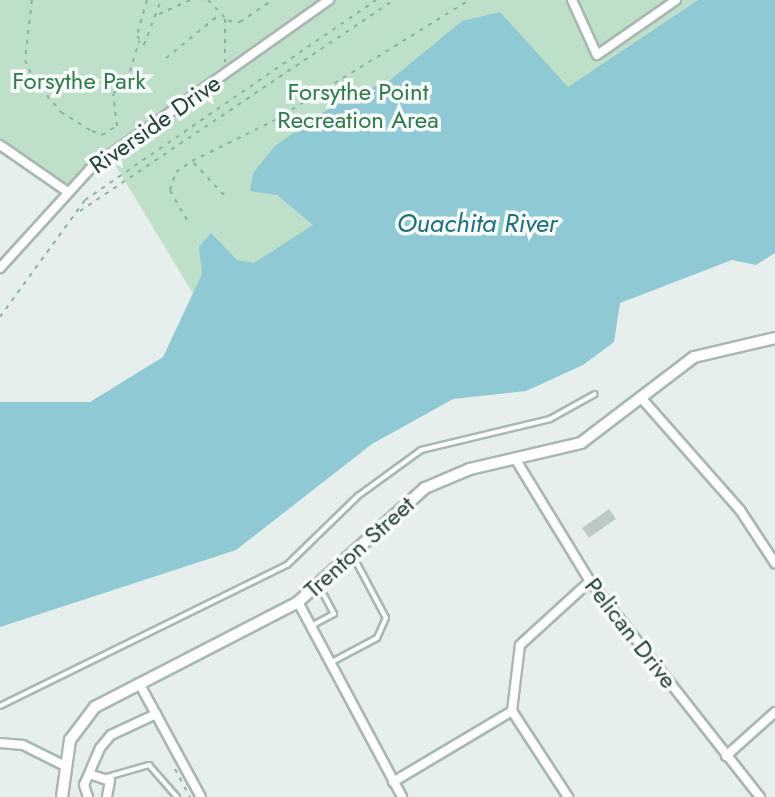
<!DOCTYPE html>
<html>
<head>
<meta charset="utf-8">
<style>
  body { margin:0 }
  #map { position:relative; width:775px; height:797px; overflow:hidden; background:#e6efeb; font-family:Jost,sans-serif }
  div>[style] { position:absolute }
  .green>* { inset:0; background:#bfe0c8 }
  .water>* { inset:0; background:#8ec9d4 }
  .building>* { inset:0; background:#bbcac4; transform-origin:0 0 }
  .path>* { height:2px; margin-top:-1px; transform-origin:0; background:repeating-linear-gradient(90deg,#86b3a5 0 4px,transparent 0 10px) }
  .roads { filter:drop-shadow(2px 0 #a8b8b2) drop-shadow(-2px 0 #a8b8b2) drop-shadow(0 2px #a8b8b2) drop-shadow(0 -2px #a8b8b2) }
  .service>* { height:4px; margin:-2px; padding:0 2px; transform-origin:2px; border-radius:2px; background:#fff }
  .minor>* { height:8px; margin:-4px; padding:0 4px; transform-origin:4px; border-radius:4px; background:#fff }
  .tertiary>* { height:10px; margin:-5px; padding:0 5px; transform-origin:5px; border-radius:5px; background:#fff }
  span { translate:-50% -50%; white-space:nowrap; text-align:center; line-height:1.15; -webkit-text-stroke:7px #f7fbf9; paint-order:stroke }
  .park-label { font-size:24px; color:#2d7a4b }
  .street-label { font-size:24px; color:#24423a }
  .water-label { font-size:26px; color:#1c6f80; font-style:italic }
</style>
</head>
<body>
<div id="map">
  <div class="green">
    <div style="clip-path:polygon(0 0,702px 0,209px 320px,111px 158px,65px 190px,0 145px)"></div>
  </div>
  <div class="water">
    <div style="clip-path:polygon(698px 0,775px 0,775px 253px,756px 265px,732px 260px,620px 303px,614px 342px,583px 365px,526px 391px,453px 399px,372px 444px,236px 550px,0 627px,0 402px,90px 402px,163px 357px,202px 274px,199px 247px,211px 233px,237px 260px,254px 263px,313px 225px,277px 195px,250px 191px,253px 173px,275px 146px,341px 100px,389px 81px,462px 21px,500px 12px,568px 87px)"></div>
  </div>
  <div class="building">
    <div style="left:609px;top:509px;width:12px;height:33px;rotate:55deg"></div>
  </div>
  <div class="path">
    <div style="left:32px;top:0;width:60px;rotate:96.7deg"></div>
    <div style="left:25px;top:60px;width:22px;rotate:66deg"></div>
    <div style="left:34px;top:80px;width:42px;rotate:49.8deg"></div>
    <div style="left:61px;top:112px;width:36px;rotate:32deg"></div>
    <div style="left:92px;top:131px;width:11px;rotate:22deg"></div>
    <div style="left:102px;top:135px;width:17px;rotate:-31deg"></div>
    <div style="left:117px;top:126px;width:32px;rotate:-97deg"></div>
    <div style="left:113px;top:94px;width:19px;rotate:-43deg"></div>
    <div style="left:127px;top:81px;width:42px;rotate:-73.3deg"></div>
    <div style="left:147px;top:0;width:37px;rotate:106deg"></div>
    <div style="left:137px;top:36px;width:11px;rotate:52deg"></div>
    <div style="left:144px;top:45px;width:48px;rotate:-69.3deg"></div>
    <div style="left:208px;top:0;width:29px;rotate:46deg"></div>
    <div style="left:228px;top:21px;width:12px;rotate:5deg"></div>
    <div style="left:240px;top:22px;width:40px;rotate:-34deg"></div>
    <div style="left:159px;top:14px;width:35px;rotate:-24deg"></div>
    <div style="left:225px;top:19px;width:43px;rotate:90deg"></div>
    <div style="left:166px;top:58px;width:68px;rotate:-39.1deg"></div>
    <div style="left:224px;top:195px;width:47px;rotate:-133.3deg"></div>
    <div style="left:192px;top:161px;width:93px;rotate:-26.3deg"></div>
    <div style="left:275px;top:120px;width:228px;rotate:-31.7deg"></div>
    <div style="left:80px;top:211px;width:378px;rotate:-33.9deg"></div>
    <div style="left:187px;top:220px;width:34px;rotate:-120deg"></div>
    <div style="left:170px;top:190px;width:19px;rotate:-72deg"></div>
    <div style="left:176px;top:172px;width:18px;rotate:-34deg"></div>
    <div style="left:0;top:317px;width:145px;rotate:-54deg"></div>
    <div style="left:85px;top:200px;width:353px;rotate:-34.5deg"></div>
    <div style="left:175px;top:769px;width:32px;rotate:62deg"></div>
  </div>
  <div class="roads">
    <div class="service">
      <div style="left:313px;top:625px;width:24px;rotate:-28deg"></div>
      <div style="left:334px;top:614px;width:32px;rotate:-118deg"></div>
      <div style="left:330px;top:663px;width:53px;rotate:-28deg"></div>
      <div style="left:377px;top:638px;width:22px;rotate:-66deg"></div>
      <div style="left:386px;top:618px;width:70px;rotate:-118deg"></div>
      <div style="left:0;top:706px;width:320px;rotate:-26.2deg"></div>
      <div style="left:287px;top:565px;width:99px;rotate:-44.2deg"></div>
      <div style="left:358px;top:496px;width:78px;rotate:-36.1deg"></div>
      <div style="left:421px;top:450px;width:133px;rotate:-13.5deg"></div>
      <div style="left:550px;top:419px;width:51px;rotate:-29.1deg"></div>
      <div style="left:107px;top:777px;width:44px;rotate:-15.9deg"></div>
      <div style="left:149px;top:765px;width:43px;rotate:48.8deg"></div>
    </div>
    <div class="minor">
      <div style="left:572px;top:0;width:60px;rotate:65.6deg"></div>
      <div style="left:597px;top:55px;width:96px;rotate:-34.8deg"></div>
      <div style="left:0;top:145px;width:79px;rotate:34.7deg"></div>
      <div style="left:0;top:268px;width:134px;rotate:-47.7deg"></div>
      <div style="left:90px;top:169px;width:293px;rotate:-35.3deg"></div>
      <div style="left:643px;top:400px;width:147px;rotate:48.6deg"></div>
      <div style="left:740px;top:510px;width:64px;rotate:56.6deg"></div>
      <div style="left:516px;top:460px;width:142px;rotate:58.6deg"></div>
      <div style="left:590px;top:581px;width:275px;rotate:51.8deg"></div>
      <div style="left:298px;top:602px;width:221px;rotate:61.9deg"></div>
      <div style="left:139px;top:683px;width:130px;rotate:61.5deg"></div>
      <div style="left:512px;top:711px;width:103px;rotate:56.9deg"></div>
      <div style="left:0;top:743px;width:23px;rotate:5deg"></div>
      <div style="left:23px;top:745px;width:45px;rotate:26.6deg"></div>
      <div style="left:726px;top:756px;width:66px;rotate:-41.9deg"></div>
      <div style="left:92px;top:775px;width:19px;rotate:18deg"></div>
      <div style="left:110px;top:781px;width:16px;rotate:101deg"></div>
      <div style="left:393px;top:782px;width:139px;rotate:-30.8deg"></div>
      <div style="left:512px;top:711px;width:66px;rotate:-83.1deg"></div>
      <div style="left:520px;top:645px;width:95px;rotate:-42.4deg"></div>
      <div style="left:88px;top:797px;width:13px;rotate:-108deg"></div>
      <div style="left:84px;top:785px;width:40px;rotate:-66.6deg"></div>
      <div style="left:100px;top:748px;width:17px;rotate:-50deg"></div>
      <div style="left:111px;top:735px;width:50px;rotate:-25deg"></div>
    </div>
    <div class="tertiary">
      <div style="left:62px;top:797px;width:58px;rotate:-82deg"></div>
      <div style="left:70px;top:740px;width:41px;rotate:-52.9deg"></div>
      <div style="left:95px;top:707px;width:229px;rotate:-27.3deg"></div>
      <div style="left:298px;top:602px;width:171px;rotate:-41.9deg"></div>
      <div style="left:425px;top:488px;width:49px;rotate:-22.9deg"></div>
      <div style="left:470px;top:469px;width:114px;rotate:-13.2deg"></div>
      <div style="left:581px;top:443px;width:142px;rotate:-37.3deg"></div>
      <div style="left:694px;top:357px;width:83px;rotate:-13.2deg"></div>
    </div>
  </div>
  <div class="park-label">
    <span style="left:79px;top:81px">Forsythe Park</span>
    <span style="left:358px;top:106px">Forsythe Point<br>Recreation Area</span>
  </div>
  <div class="street-label">
    <span style="left:155px;top:124px;rotate:-35deg">Riverside Drive</span>
    <span style="left:359px;top:547px;rotate:-42deg">Trenton Street</span>
    <span style="left:631px;top:633px;rotate:52deg">Pelican Drive</span>
  </div>
  <div class="water-label">
    <span style="left:477px;top:224px">Ouachita River</span>
  </div>
</div>
</body>
</html>
